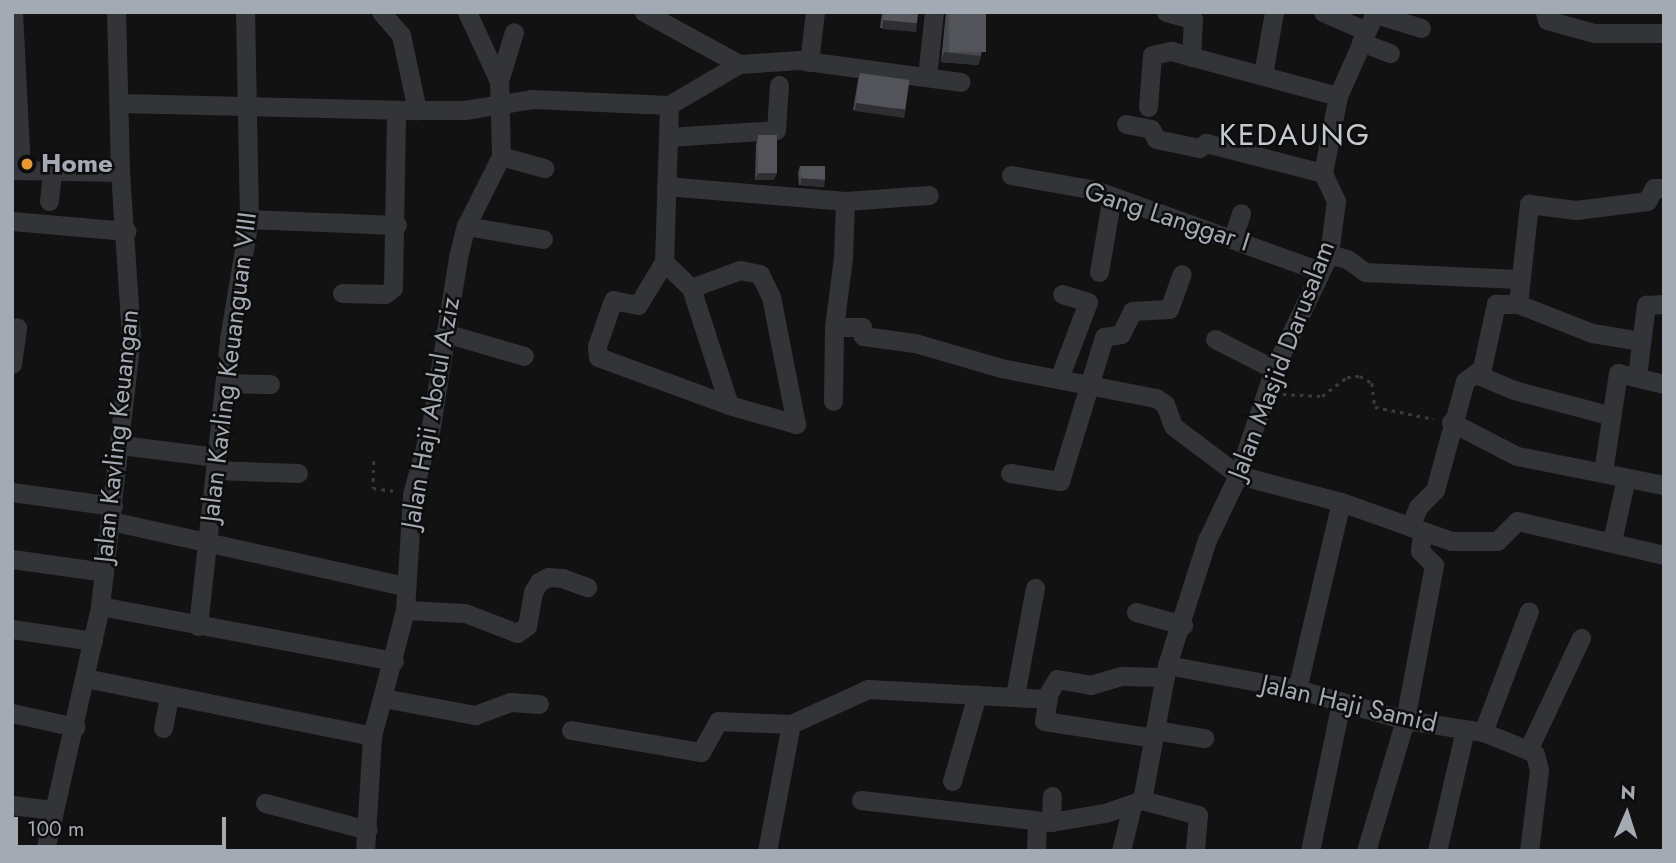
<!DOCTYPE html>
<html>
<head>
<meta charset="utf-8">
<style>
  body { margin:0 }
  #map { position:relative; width:1676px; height:863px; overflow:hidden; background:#121213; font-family:Jost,sans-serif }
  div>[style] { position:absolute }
  .path>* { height:2.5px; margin-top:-1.25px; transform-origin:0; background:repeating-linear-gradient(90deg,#393b3f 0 3.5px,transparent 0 8.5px) }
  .minor>* { height:19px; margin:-9.5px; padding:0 9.5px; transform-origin:9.5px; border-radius:9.5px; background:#333438 }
  .wall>* { inset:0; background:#48494e }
  .shaded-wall>* { inset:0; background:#2e2f32; transform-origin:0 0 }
  .building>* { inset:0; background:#525459; transform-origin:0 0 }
  .dots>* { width:19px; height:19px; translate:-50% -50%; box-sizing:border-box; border:4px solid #0d0d0e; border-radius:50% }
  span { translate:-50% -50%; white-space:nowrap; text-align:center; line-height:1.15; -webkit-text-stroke:5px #0d0d0e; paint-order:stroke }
  .poi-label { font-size:26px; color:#a4aab3; font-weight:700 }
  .left { translate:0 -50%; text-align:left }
  .street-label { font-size:26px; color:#a4aab3 }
  .quarter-label { font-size:30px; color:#c4c9cf; letter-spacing:2px }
  .frame { position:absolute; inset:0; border:14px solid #a4aab3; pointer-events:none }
  .north { position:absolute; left:1592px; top:779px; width:70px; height:70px; -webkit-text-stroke:5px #0d0d0e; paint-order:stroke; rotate:3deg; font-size:19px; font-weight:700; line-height:28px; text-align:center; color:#a4aab3 }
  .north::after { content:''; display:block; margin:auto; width:24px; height:32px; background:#a4aab3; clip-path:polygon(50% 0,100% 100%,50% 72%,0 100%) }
  .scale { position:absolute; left:14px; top:817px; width:212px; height:32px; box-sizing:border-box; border:4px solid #a4aab3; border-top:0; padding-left:9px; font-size:21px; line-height:24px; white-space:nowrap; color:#a4aab3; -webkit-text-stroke:5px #0d0d0e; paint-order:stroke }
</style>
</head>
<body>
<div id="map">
  <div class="path">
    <div style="left:1283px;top:394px;width:39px;rotate:3deg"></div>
    <div style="left:1322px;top:396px;width:31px;rotate:-37deg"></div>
    <div style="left:1347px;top:377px;width:13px;rotate:-4deg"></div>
    <div style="left:1360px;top:376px;width:14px;rotate:30deg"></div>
    <div style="left:1372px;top:383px;width:24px;rotate:83deg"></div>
    <div style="left:1375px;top:407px;width:60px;rotate:11.5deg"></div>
    <div style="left:374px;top:461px;width:27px;rotate:92deg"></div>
    <div style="left:373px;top:488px;width:22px;rotate:8deg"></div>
  </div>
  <div class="minor">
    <div style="left:13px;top:12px;width:157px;rotate:87.1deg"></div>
    <div style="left:381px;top:12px;width:30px;rotate:49deg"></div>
    <div style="left:401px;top:35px;width:77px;rotate:78deg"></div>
    <div style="left:644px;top:12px;width:108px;rotate:28.7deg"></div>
    <div style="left:1166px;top:12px;width:28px;rotate:15deg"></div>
    <div style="left:1193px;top:19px;width:38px;rotate:93deg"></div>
    <div style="left:1323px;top:12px;width:47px;rotate:23.8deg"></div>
    <div style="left:1545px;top:12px;width:8px;rotate:76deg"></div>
    <div style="left:1547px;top:20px;width:49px;rotate:15.5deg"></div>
    <div style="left:1594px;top:33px;width:70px"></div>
    <div style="left:1375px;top:14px;width:48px;rotate:16.9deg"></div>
    <div style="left:1361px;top:42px;width:31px;rotate:21deg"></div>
    <div style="left:809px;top:62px;width:50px;rotate:-83.2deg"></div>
    <div style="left:1263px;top:74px;width:63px;rotate:-79.9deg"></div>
    <div style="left:927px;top:77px;width:65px;rotate:-83.9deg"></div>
    <div style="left:499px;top:81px;width:51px;rotate:-73deg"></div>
    <div style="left:121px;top:103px;width:296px;rotate:1.4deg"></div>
    <div style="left:417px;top:110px;width:48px"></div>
    <div style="left:465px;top:110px;width:68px;rotate:-9.3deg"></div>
    <div style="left:532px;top:99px;width:137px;rotate:2.5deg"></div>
    <div style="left:669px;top:105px;width:81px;rotate:-30.4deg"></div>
    <div style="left:739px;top:64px;width:60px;rotate:-3.8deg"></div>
    <div style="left:799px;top:60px;width:163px;rotate:7.7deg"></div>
    <div style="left:669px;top:105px;width:157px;rotate:91.8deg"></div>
    <div style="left:664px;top:262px;width:50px;rotate:121.2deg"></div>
    <div style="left:638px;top:305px;width:25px;rotate:-169deg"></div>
    <div style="left:613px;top:300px;width:49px;rotate:109.2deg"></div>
    <div style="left:597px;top:346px;width:11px;rotate:85deg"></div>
    <div style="left:598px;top:357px;width:140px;rotate:20.1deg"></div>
    <div style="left:729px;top:405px;width:70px;rotate:15.8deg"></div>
    <div style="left:796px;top:424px;width:129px;rotate:-101.1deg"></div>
    <div style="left:771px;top:297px;width:25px;rotate:-116deg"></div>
    <div style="left:760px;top:274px;width:20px;rotate:-169deg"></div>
    <div style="left:740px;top:270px;width:52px;rotate:159.8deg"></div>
    <div style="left:1148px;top:107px;width:52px;rotate:-85.6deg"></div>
    <div style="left:1152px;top:55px;width:19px;rotate:-12deg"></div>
    <div style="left:1171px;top:51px;width:173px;rotate:15.1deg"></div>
    <div style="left:1126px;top:124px;width:25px;rotate:11deg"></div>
    <div style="left:1151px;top:129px;width:11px;rotate:63deg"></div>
    <div style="left:1156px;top:139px;width:44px;rotate:11.8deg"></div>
    <div style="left:1199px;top:148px;width:9px;rotate:-36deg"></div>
    <div style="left:1206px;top:143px;width:121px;rotate:14.4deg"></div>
    <div style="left:668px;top:137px;width:108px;rotate:-3.7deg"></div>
    <div style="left:776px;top:130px;width:45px;rotate:-86.2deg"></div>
    <div style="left:501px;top:156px;width:45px;rotate:15.6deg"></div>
    <div style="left:12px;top:170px;width:108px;rotate:1.1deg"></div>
    <div style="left:1011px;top:175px;width:85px;rotate:10.1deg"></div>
    <div style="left:1095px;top:190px;width:239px;rotate:19.8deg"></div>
    <div style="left:666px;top:186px;width:180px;rotate:4.8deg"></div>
    <div style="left:845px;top:201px;width:84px;rotate:-4.1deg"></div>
    <div style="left:49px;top:201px;width:31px;rotate:-84deg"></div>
    <div style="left:249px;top:219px;width:148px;rotate:2.3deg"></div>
    <div style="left:12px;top:221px;width:115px;rotate:5deg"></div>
    <div style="left:466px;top:226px;width:78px;rotate:9.6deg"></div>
    <div style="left:1233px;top:238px;width:26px;rotate:-72deg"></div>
    <div style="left:1329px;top:254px;width:19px;rotate:16deg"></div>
    <div style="left:1347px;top:259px;width:22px;rotate:36deg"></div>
    <div style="left:1365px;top:272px;width:153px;rotate:2.6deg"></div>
    <div style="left:664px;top:262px;width:37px;rotate:44deg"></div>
    <div style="left:691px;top:288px;width:123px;rotate:72deg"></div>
    <div style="left:1099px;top:272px;width:77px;rotate:-80.3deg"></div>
    <div style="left:342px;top:293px;width:43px;rotate:1.3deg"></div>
    <div style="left:385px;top:294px;width:10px;rotate:-37deg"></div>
    <div style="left:393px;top:288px;width:178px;rotate:-89deg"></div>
    <div style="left:1518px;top:304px;width:101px;rotate:-83.7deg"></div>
    <div style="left:1529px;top:204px;width:47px;rotate:7.3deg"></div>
    <div style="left:1576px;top:210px;width:72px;rotate:-7.2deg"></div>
    <div style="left:1647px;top:201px;width:15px;rotate:-62deg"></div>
    <div style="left:1654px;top:188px;width:10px"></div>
    <div style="left:834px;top:327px;width:28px"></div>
    <div style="left:862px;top:327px;width:9px;rotate:84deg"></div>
    <div style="left:863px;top:336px;width:52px;rotate:7.7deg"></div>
    <div style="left:915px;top:343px;width:90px;rotate:16.2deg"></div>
    <div style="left:1001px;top:368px;width:158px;rotate:11deg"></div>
    <div style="left:1156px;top:398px;width:11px;rotate:34deg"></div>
    <div style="left:1165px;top:404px;width:23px;rotate:70deg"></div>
    <div style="left:1173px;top:426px;width:81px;rotate:37deg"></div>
    <div style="left:1238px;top:475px;width:106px;rotate:14.7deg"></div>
    <div style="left:1341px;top:502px;width:117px;rotate:19.5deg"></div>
    <div style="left:1451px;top:541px;width:46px"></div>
    <div style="left:1497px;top:541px;width:28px;rotate:-45deg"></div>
    <div style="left:1517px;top:521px;width:151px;rotate:13deg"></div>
    <div style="left:445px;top:333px;width:82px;rotate:16.2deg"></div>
    <div style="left:1215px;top:339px;width:66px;rotate:27deg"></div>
    <div style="left:12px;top:364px;width:37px;rotate:-82deg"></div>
    <div style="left:1476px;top:374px;width:41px;rotate:22.8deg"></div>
    <div style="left:1514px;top:390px;width:93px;rotate:14.9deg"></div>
    <div style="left:1060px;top:376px;width:79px;rotate:-69.3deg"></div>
    <div style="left:1088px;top:302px;width:27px;rotate:-163deg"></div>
    <div style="left:1637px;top:376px;width:72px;rotate:-82.8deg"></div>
    <div style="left:1646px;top:305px;width:18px;rotate:-3deg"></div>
    <div style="left:225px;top:383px;width:45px;rotate:1.3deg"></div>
    <div style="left:833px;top:401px;width:74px;rotate:-89.2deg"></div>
    <div style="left:834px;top:327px;width:70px;rotate:-82.6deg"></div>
    <div style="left:843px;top:258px;width:57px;rotate:-88deg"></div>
    <div style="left:1451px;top:422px;width:74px;rotate:27.3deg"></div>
    <div style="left:1517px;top:456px;width:150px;rotate:11.2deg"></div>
    <div style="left:121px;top:445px;width:96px;rotate:7.2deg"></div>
    <div style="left:215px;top:470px;width:83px;rotate:2.1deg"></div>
    <div style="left:1603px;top:472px;width:100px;rotate:-81.4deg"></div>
    <div style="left:1618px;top:373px;width:47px;rotate:13.4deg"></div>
    <div style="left:1010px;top:473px;width:51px;rotate:9.1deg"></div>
    <div style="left:1060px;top:481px;width:151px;rotate:-73deg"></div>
    <div style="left:1104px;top:337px;width:17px;rotate:-10deg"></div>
    <div style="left:1121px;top:334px;width:25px;rotate:-64deg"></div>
    <div style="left:1132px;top:311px;width:37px;rotate:-3deg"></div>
    <div style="left:1169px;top:309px;width:37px;rotate:-70deg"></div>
    <div style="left:12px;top:492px;width:102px;rotate:7.9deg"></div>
    <div style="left:111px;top:521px;width:301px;rotate:12.5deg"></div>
    <div style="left:1410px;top:527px;width:22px;rotate:-68deg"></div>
    <div style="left:1418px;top:507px;width:24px;rotate:-45deg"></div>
    <div style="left:1435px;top:490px;width:113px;rotate:-74.6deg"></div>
    <div style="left:1465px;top:381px;width:21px;rotate:-37deg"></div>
    <div style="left:1482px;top:368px;width:66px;rotate:-77.7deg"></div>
    <div style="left:1496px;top:304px;width:22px"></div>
    <div style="left:1518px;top:304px;width:79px;rotate:21.4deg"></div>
    <div style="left:1592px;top:333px;width:50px;rotate:9.3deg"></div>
    <div style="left:1612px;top:541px;width:65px;rotate:-77.5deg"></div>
    <div style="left:12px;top:559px;width:93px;rotate:8deg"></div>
    <div style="left:100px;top:606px;width:299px;rotate:10.6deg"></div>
    <div style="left:405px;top:610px;width:60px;rotate:2.9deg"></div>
    <div style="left:465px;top:613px;width:56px;rotate:21deg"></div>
    <div style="left:517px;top:633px;width:12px;rotate:-35deg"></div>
    <div style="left:527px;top:626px;width:35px;rotate:-80deg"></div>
    <div style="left:533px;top:592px;width:12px;rotate:-59deg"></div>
    <div style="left:539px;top:582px;width:10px;rotate:-29deg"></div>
    <div style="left:548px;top:577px;width:14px;rotate:4deg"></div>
    <div style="left:562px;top:578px;width:27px;rotate:20deg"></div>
    <div style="left:1136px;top:612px;width:49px;rotate:15.5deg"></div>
    <div style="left:198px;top:626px;width:289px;rotate:-83.8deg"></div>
    <div style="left:229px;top:339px;width:122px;rotate:-80.5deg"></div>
    <div style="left:249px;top:219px;width:207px;rotate:-91.1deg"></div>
    <div style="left:12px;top:629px;width:82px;rotate:8.4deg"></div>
    <div style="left:1167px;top:665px;width:132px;rotate:10.5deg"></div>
    <div style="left:1297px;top:689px;width:112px;rotate:16deg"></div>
    <div style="left:1405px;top:720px;width:79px;rotate:8.7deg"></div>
    <div style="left:1483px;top:732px;width:48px;rotate:21.8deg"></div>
    <div style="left:1528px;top:750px;width:8px;rotate:30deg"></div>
    <div style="left:1535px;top:754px;width:16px;rotate:76deg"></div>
    <div style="left:1539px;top:770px;width:82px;rotate:97deg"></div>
    <div style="left:85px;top:678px;width:293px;rotate:11.4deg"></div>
    <div style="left:1297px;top:689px;width:192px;rotate:-76.8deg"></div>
    <div style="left:1015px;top:695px;width:109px;rotate:-79.4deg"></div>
    <div style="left:383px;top:698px;width:94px;rotate:10.5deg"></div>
    <div style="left:475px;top:715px;width:38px;rotate:-20deg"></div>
    <div style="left:511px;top:702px;width:28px;rotate:4deg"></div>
    <div style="left:1048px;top:698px;width:23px;rotate:100deg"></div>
    <div style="left:1044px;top:721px;width:111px;rotate:8.8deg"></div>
    <div style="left:12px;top:713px;width:65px;rotate:12.5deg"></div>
    <div style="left:163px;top:728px;width:33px;rotate:-79deg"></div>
    <div style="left:571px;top:730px;width:132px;rotate:9.6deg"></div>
    <div style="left:701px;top:752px;width:35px;rotate:-61deg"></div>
    <div style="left:718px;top:721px;width:73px;rotate:2.4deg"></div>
    <div style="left:791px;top:724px;width:85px;rotate:-24.4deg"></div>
    <div style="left:868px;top:689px;width:177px;rotate:3.2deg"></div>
    <div style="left:1045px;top:699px;width:23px;rotate:-59deg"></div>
    <div style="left:1057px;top:679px;width:34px;rotate:10deg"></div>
    <div style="left:1090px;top:685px;width:33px;rotate:-16deg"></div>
    <div style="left:1122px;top:676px;width:43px;rotate:1.3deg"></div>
    <div style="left:1155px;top:730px;width:50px;rotate:9.3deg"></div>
    <div style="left:1483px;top:732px;width:129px;rotate:-69.2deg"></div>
    <div style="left:1528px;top:750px;width:124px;rotate:-64.7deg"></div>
    <div style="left:952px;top:781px;width:90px;rotate:-73.8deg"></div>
    <div style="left:861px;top:800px;width:191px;rotate:6.6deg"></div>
    <div style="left:1051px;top:822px;width:55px;rotate:-9.5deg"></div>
    <div style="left:1105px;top:813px;width:39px;rotate:-19deg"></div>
    <div style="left:1142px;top:800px;width:137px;rotate:-79.5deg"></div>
    <div style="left:1167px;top:665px;width:131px;rotate:-72.3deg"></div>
    <div style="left:1207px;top:540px;width:72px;rotate:-64.5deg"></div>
    <div style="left:1238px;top:475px;width:112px;rotate:-71.2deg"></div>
    <div style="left:1274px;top:369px;width:127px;rotate:-64.4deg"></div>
    <div style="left:1329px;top:254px;width:53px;rotate:-82.5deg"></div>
    <div style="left:1336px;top:201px;width:31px;rotate:-115deg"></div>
    <div style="left:1323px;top:173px;width:78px;rotate:-79deg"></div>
    <div style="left:1338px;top:96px;width:92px;rotate:-66.2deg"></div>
    <div style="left:1142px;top:800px;width:58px;rotate:15deg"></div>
    <div style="left:1198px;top:815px;width:36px;rotate:95deg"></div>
    <div style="left:265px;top:803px;width:106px;rotate:14.7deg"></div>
    <div style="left:12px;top:805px;width:41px;rotate:7deg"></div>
    <div style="left:1051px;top:822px;width:26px;rotate:-88deg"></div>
    <div style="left:45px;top:851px;width:251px;rotate:-77.3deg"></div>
    <div style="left:100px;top:606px;width:271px;rotate:-83.4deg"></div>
    <div style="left:131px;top:337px;width:165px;rotate:-93.8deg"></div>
    <div style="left:120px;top:172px;width:160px;rotate:-91.4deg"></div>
    <div style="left:365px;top:851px;width:115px;rotate:-86.5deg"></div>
    <div style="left:372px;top:736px;width:130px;rotate:-75.3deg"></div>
    <div style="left:405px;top:610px;width:116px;rotate:-86.5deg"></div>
    <div style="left:412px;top:494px;width:71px;rotate:-74.4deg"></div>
    <div style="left:431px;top:426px;width:171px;rotate:-80.9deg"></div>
    <div style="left:458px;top:257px;width:32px;rotate:-76deg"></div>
    <div style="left:466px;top:226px;width:78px;rotate:-63.4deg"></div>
    <div style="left:501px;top:156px;width:75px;rotate:-91.5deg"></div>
    <div style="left:499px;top:81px;width:76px;rotate:-114.9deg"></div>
    <div style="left:767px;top:851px;width:129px;rotate:-79.3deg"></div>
    <div style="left:1036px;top:851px;width:30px;rotate:-88deg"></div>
    <div style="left:1121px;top:851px;width:46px;rotate:-76.3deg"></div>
    <div style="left:1310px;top:851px;width:152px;rotate:-78.2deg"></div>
    <div style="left:1366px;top:851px;width:137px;rotate:-73.4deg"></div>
    <div style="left:1405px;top:720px;width:158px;rotate:-79.4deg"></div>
    <div style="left:1434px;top:565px;width:20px;rotate:-135deg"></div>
    <div style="left:1420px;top:551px;width:19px;rotate:-84deg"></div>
    <div style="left:1437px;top:851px;width:124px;rotate:-77deg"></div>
  </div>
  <div class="wall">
    <div style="clip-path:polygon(882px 12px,918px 12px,914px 31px,880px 28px)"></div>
    <div style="clip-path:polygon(946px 12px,986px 12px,981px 56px,978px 65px,941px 62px)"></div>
    <div style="clip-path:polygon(860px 73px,904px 117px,853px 110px,858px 80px)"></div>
    <div style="clip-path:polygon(758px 137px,774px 180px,755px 180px,756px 144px)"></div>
    <div style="clip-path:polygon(800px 166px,823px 187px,799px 185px,798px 173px)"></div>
  </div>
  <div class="shaded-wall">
    <div style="left:883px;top:20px;width:34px;height:9px;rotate:5deg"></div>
    <div style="clip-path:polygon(944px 52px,981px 56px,978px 65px,941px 62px)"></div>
    <div style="left:856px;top:103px;width:50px;height:8px;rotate:8deg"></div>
    <div style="clip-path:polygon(758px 173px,777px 173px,774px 180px,755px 180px)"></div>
    <div style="left:801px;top:178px;width:24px;height:7px;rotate:5deg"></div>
  </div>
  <div class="building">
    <div style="clip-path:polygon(884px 12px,918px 12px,917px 23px,883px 20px)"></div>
    <div style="left:949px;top:12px;width:37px;height:40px"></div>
    <div style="left:860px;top:73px;width:50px;height:30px;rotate:8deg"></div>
    <div style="left:777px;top:135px;width:38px;height:19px;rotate:90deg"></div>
    <div style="clip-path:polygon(800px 166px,825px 166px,825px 180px,801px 178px)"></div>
  </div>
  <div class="dots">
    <div style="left:27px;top:164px;background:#e79836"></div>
  </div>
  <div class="poi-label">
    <span class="left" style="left:41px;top:164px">Home</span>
  </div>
  <div class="street-label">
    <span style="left:1167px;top:217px;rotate:18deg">Gang Langgar I</span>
    <span style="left:1282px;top:360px;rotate:-69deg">Jalan Masjid Darusalam</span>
    <span style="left:229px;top:367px;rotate:-83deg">Jalan Kavling Keuanguan VIII</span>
    <span style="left:431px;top:413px;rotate:-80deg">Jalan Haji Abdul Aziz</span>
    <span style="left:117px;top:436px;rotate:-84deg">Jalan Kavling Keuangan</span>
    <span style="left:1349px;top:704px;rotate:13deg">Jalan Haji Samid</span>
  </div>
  <div class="quarter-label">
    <span style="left:1295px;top:135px">KEDAUNG</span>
  </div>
  <div class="frame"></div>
  <div class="north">N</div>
  <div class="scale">100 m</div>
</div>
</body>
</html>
